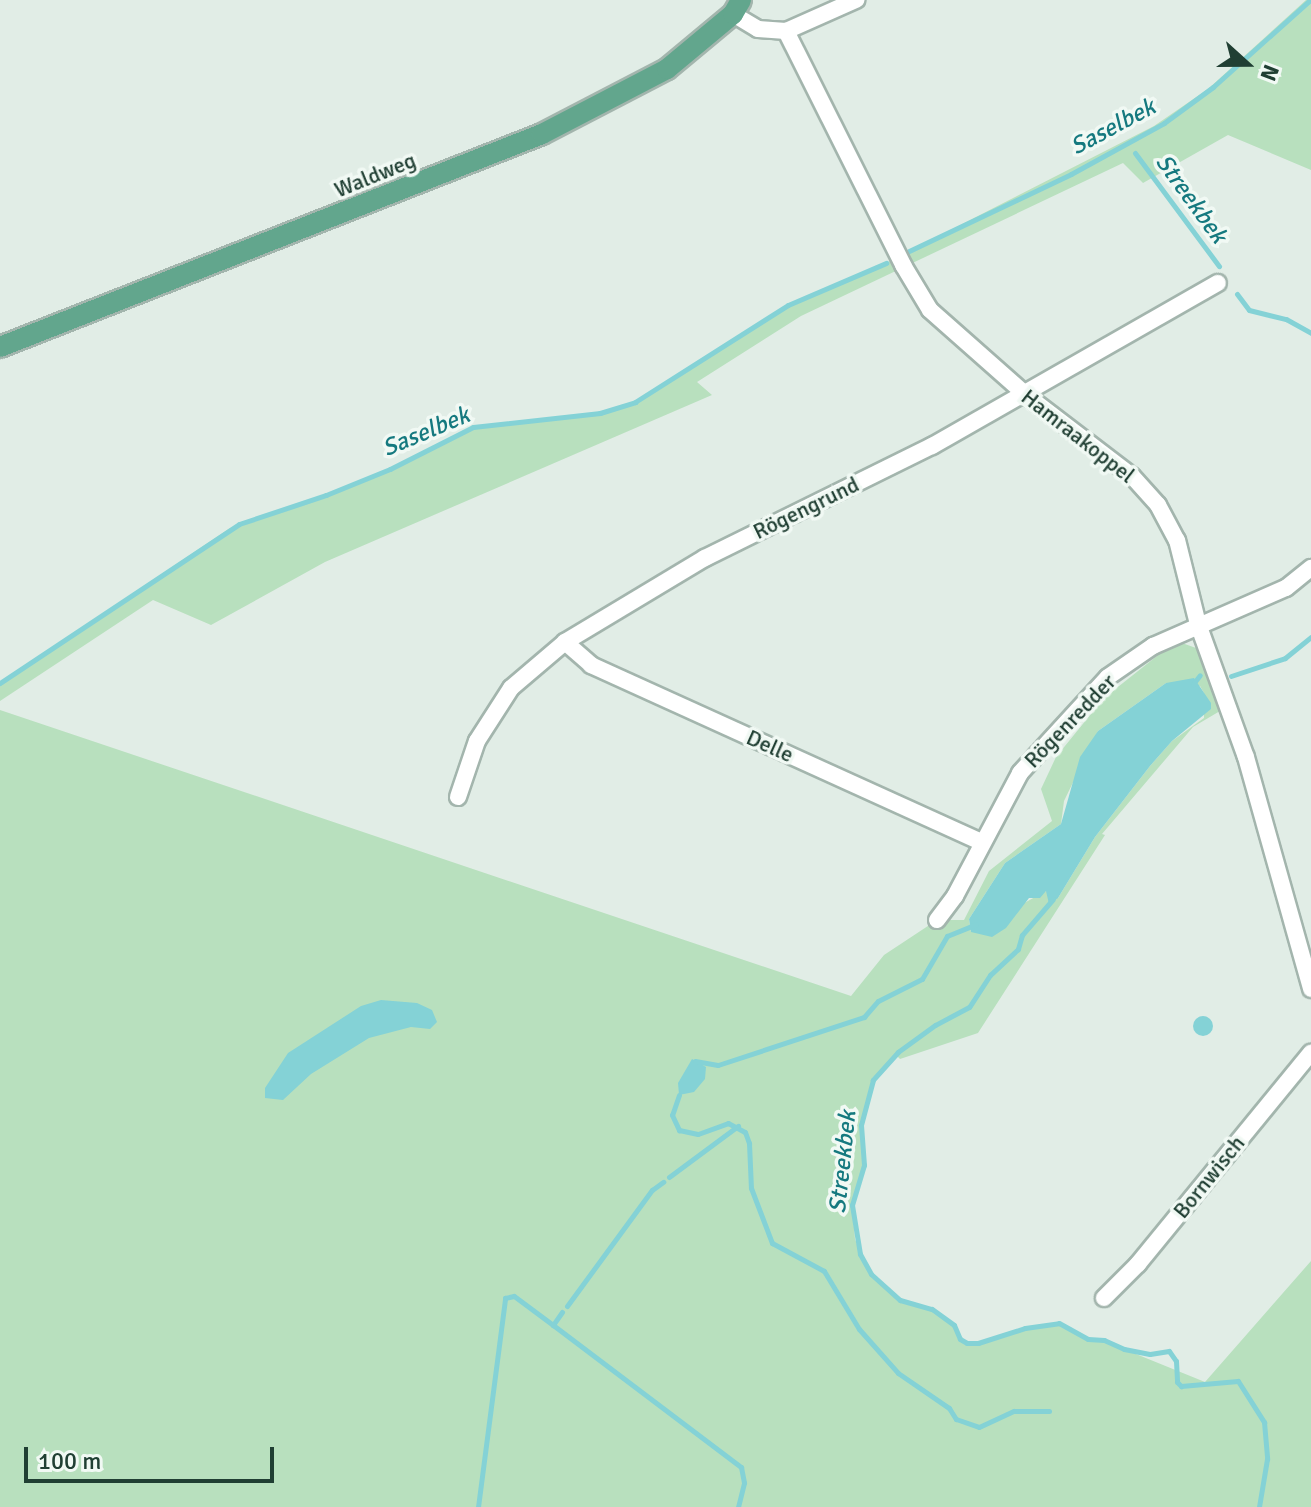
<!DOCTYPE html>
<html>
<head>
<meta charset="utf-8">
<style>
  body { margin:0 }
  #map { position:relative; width:1311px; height:1507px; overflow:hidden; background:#e1ede6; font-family:Signika,sans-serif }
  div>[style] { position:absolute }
  .green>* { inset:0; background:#b8e0be }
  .water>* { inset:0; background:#84d2d6 }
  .round { border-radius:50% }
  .stream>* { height:5px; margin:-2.5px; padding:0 2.5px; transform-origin:2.5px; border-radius:2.5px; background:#84d2d6 }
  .roads { filter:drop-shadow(2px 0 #a3b5ad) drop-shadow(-2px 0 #a3b5ad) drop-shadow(0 2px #a3b5ad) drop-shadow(0 -2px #a3b5ad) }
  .minor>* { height:16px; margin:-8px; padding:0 8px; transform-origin:8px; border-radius:8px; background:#fff }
  .major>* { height:20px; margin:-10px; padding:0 10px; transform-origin:10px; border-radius:10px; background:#62a68d }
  span { translate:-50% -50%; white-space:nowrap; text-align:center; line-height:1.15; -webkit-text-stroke:7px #f1f9f4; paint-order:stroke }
  .street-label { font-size:22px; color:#203f33 }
  .water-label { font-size:24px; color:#15797f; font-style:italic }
  .north { position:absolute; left:1207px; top:24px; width:80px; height:80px; -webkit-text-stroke:6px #f1f9f4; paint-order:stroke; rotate:111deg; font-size:22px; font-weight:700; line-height:32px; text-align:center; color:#203f33 }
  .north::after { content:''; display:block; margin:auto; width:28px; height:36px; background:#203f33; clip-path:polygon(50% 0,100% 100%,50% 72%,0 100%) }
  .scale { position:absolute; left:24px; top:1447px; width:250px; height:36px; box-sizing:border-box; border:4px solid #203f33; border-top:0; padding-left:10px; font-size:24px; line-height:28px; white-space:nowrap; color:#203f33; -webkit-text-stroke:6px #f1f9f4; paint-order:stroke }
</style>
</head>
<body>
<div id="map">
  <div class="green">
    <div style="clip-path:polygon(1306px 0,1311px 0,1311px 170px,1228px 135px,1143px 183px,1123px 163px,801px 316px,697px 382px,712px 395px,325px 562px,211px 625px,153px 600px,0 701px,0 683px,230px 528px,289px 510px,390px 469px,473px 427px,600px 413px,644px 398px,788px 305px,886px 263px,1154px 126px,1208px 89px)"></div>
    <div style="clip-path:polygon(evenodd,1182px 643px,1196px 648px,1206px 663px,1220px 711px,1193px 727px,1102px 834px,1105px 835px,978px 1033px,900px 1059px,896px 1055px,876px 1076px,861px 1125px,865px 1160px,852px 1205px,855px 1239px,863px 1261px,876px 1279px,903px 1301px,925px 1306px,951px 1323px,966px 1343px,978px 1343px,1025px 1328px,1059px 1323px,1088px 1339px,1099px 1339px,1205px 1382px,1311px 1261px,1311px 1507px,0 1507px,0 710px,851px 996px,884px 955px,937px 920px,964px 920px,989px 871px,1052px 821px,1041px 789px,1056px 757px,1104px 698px,1162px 652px,1182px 643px,1166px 683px,1200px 686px,1204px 693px,1204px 718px,1172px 741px,1150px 766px,1095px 837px,1058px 898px,1046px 891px,971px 932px,969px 919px,1005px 863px,1061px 824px,1064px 801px,1098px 731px,1166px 683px)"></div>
  </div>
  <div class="water">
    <div style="clip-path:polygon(1194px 678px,1211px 703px,1211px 709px,1172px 741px,1150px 766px,1095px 837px,1058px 898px,1049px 904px,1046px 891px,1040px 898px,1029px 898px,1006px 928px,992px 937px,971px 932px,969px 919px,1005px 863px,1061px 824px,1080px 757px,1098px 731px,1166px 683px)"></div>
    <div style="clip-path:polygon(381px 1000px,417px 1003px,432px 1010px,437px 1022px,430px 1029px,411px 1027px,369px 1038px,311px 1074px,283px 1100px,265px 1098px,265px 1088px,288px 1053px,361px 1006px)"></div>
    <div class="round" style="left:1193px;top:1016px;width:20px;height:20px"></div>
    <div style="clip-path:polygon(692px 1059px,706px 1067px,705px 1079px,694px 1092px,679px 1095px,678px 1083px)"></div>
  </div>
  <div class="stream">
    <div style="left:1135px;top:153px;width:141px;rotate:53.4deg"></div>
    <div style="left:909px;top:251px;width:179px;rotate:-25.4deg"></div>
    <div style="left:1071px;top:174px;width:106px;rotate:-28.7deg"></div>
    <div style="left:1164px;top:123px;width:61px;rotate:-36.3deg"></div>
    <div style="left:1213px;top:87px;width:130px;rotate:-41.9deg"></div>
    <div style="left:1237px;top:294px;width:20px;rotate:53deg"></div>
    <div style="left:1249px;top:310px;width:38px;rotate:14deg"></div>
    <div style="left:1286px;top:319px;width:29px;rotate:29deg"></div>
    <div style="left:1231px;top:676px;width:57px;rotate:-18.4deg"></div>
    <div style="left:1285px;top:658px;width:33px;rotate:-39deg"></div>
    <div style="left:0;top:683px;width:287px;rotate:-33.6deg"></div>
    <div style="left:239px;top:524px;width:92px;rotate:-18.4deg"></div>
    <div style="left:326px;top:495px;width:69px;rotate:-22.1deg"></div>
    <div style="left:390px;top:469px;width:93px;rotate:-26.8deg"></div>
    <div style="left:473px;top:427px;width:128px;rotate:-6.3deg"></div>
    <div style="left:600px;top:413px;width:37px;rotate:-17deg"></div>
    <div style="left:635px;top:402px;width:181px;rotate:-32.4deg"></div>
    <div style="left:788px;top:305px;width:107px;rotate:-23.2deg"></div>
    <div style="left:1193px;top:684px;width:11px;rotate:-52deg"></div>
    <div style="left:1053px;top:899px;width:48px;rotate:130.7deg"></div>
    <div style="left:1022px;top:935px;width:15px;rotate:106deg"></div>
    <div style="left:1018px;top:949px;width:38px;rotate:137deg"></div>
    <div style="left:990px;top:975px;width:38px;rotate:123deg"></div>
    <div style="left:969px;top:1007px;width:38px;rotate:152deg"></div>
    <div style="left:935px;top:1025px;width:46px;rotate:143.9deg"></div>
    <div style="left:898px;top:1052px;width:38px;rotate:132deg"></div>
    <div style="left:873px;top:1080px;width:47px;rotate:104.9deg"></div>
    <div style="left:861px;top:1125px;width:40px;rotate:85.7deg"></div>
    <div style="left:864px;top:1165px;width:42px;rotate:106.7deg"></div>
    <div style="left:852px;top:1205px;width:50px;rotate:80.7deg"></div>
    <div style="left:860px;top:1254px;width:23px;rotate:61deg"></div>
    <div style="left:871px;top:1274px;width:39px;rotate:42deg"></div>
    <div style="left:900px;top:1300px;width:33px;rotate:16deg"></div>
    <div style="left:932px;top:1309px;width:27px;rotate:36deg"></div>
    <div style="left:954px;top:1325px;width:15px;rotate:67deg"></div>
    <div style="left:960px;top:1339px;width:8px;rotate:30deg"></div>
    <div style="left:967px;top:1343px;width:11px"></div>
    <div style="left:978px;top:1343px;width:49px;rotate:-17.7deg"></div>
    <div style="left:1025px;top:1328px;width:34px;rotate:-8deg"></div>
    <div style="left:1059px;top:1323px;width:33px;rotate:29deg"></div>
    <div style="left:1088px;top:1339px;width:16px;rotate:4deg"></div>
    <div style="left:1104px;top:1340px;width:22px;rotate:24deg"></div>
    <div style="left:1124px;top:1349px;width:26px;rotate:11deg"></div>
    <div style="left:1150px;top:1354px;width:19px;rotate:-9deg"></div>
    <div style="left:1169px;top:1351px;width:12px;rotate:55deg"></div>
    <div style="left:1176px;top:1361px;width:21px;rotate:87deg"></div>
    <div style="left:1177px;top:1382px;width:6px;rotate:45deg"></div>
    <div style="left:1181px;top:1386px;width:57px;rotate:-5deg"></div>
    <div style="left:1238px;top:1381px;width:49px;rotate:57.6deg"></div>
    <div style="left:1264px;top:1422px;width:37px;rotate:85deg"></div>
    <div style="left:1267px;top:1459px;width:49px;rotate:99.5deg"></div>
    <div style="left:695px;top:1061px;width:23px;rotate:10deg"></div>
    <div style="left:718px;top:1065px;width:154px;rotate:-18.2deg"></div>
    <div style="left:864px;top:1017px;width:21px;rotate:-49deg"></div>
    <div style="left:878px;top:1001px;width:49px;rotate:-26.6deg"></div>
    <div style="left:922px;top:979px;width:50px;rotate:-59.8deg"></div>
    <div style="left:947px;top:936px;width:31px;rotate:-22deg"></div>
    <div style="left:679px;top:1095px;width:21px;rotate:109deg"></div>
    <div style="left:672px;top:1115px;width:17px;rotate:65deg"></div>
    <div style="left:679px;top:1130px;width:19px;rotate:12deg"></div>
    <div style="left:698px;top:1134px;width:32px;rotate:-20deg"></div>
    <div style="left:728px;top:1123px;width:19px;rotate:28deg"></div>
    <div style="left:745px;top:1132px;width:12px;rotate:70deg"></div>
    <div style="left:749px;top:1143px;width:45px;rotate:87.5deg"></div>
    <div style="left:751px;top:1188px;width:59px;rotate:69.1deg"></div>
    <div style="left:772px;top:1243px;width:59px;rotate:28.3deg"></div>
    <div style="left:824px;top:1271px;width:68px;rotate:58.9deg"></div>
    <div style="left:859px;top:1329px;width:59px;rotate:48.4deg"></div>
    <div style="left:898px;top:1373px;width:62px;rotate:34.5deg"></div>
    <div style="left:949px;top:1408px;width:13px;rotate:58deg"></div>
    <div style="left:956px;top:1419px;width:24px;rotate:19deg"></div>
    <div style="left:979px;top:1427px;width:38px;rotate:-25deg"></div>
    <div style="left:1014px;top:1411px;width:35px"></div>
    <div style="left:669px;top:1177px;width:86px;rotate:-36.5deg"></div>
    <div style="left:567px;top:1306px;width:144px;rotate:-53.8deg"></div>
    <div style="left:652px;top:1190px;width:14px;rotate:-36deg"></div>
    <div style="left:562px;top:1312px;width:16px;rotate:125deg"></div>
    <div style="left:553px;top:1325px;width:236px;rotate:37.1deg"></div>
    <div style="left:741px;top:1467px;width:16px;rotate:79deg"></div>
    <div style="left:744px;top:1483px;width:25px;rotate:104deg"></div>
    <div style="left:478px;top:1507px;width:211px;rotate:-82.6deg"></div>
    <div style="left:505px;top:1298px;width:9px;rotate:-13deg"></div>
    <div style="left:514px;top:1296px;width:49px;rotate:36.6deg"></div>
  </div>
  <div class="roads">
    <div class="minor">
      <div style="left:733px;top:14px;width:29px;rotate:31deg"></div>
      <div style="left:758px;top:29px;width:28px;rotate:4deg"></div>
      <div style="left:786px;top:31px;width:77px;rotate:-23.9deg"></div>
      <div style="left:786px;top:31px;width:262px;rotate:63.4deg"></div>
      <div style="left:903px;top:265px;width:52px;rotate:59deg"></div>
      <div style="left:930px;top:310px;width:128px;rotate:41.5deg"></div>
      <div style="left:1026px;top:395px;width:133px;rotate:37.4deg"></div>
      <div style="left:1132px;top:476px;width:39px;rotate:48deg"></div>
      <div style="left:1158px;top:505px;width:40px;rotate:62deg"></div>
      <div style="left:1177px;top:540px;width:87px;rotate:76deg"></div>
      <div style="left:1198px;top:624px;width:141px;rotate:70.2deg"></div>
      <div style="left:1246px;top:757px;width:241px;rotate:74.3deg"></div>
      <div style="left:565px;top:642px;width:35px;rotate:41deg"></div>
      <div style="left:591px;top:665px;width:428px;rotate:24.4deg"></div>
      <div style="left:458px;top:797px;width:59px;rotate:-71.3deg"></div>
      <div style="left:477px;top:741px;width:63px;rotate:-57.3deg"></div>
      <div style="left:511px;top:688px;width:71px;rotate:-40.4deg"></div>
      <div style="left:565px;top:642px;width:163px;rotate:-31deg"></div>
      <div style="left:705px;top:558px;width:253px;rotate:-26.3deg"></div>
      <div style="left:932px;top:446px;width:329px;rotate:-29.7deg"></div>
      <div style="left:937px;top:920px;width:30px;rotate:-53deg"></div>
      <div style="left:955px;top:896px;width:139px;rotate:-62.1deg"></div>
      <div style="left:1020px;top:773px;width:130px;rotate:-47.5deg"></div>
      <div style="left:1108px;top:677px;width:55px;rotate:-34.6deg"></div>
      <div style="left:1153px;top:646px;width:145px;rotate:-23.6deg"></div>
      <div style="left:1286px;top:588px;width:32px;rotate:-39deg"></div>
      <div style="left:1104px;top:1298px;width:48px;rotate:-45deg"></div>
      <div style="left:1138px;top:1264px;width:273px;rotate:-50.7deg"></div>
    </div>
    <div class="major">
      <div style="left:0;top:347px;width:582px;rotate:-21.45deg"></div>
      <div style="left:542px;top:134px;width:141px;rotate:-27.5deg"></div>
      <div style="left:667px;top:69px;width:86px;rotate:-39.8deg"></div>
      <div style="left:733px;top:14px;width:16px;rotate:-60deg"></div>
    </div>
  </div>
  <div class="street-label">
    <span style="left:375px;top:175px;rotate:-22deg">Waldweg</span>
    <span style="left:1078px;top:436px;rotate:38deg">Hamraakoppel</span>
    <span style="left:806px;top:508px;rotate:-26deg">Rögengrund</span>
    <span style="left:1070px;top:721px;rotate:-46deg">Rögenredder</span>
    <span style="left:770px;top:746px;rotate:24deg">Delle</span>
    <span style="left:1209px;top:1177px;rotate:-51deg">Bornwisch</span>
  </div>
  <div class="water-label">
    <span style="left:1113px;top:127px;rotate:-28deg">Saselbek</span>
    <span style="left:1191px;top:199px;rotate:54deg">Streekbek</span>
    <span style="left:426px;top:432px;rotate:-23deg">Saselbek</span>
    <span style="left:843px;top:1162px;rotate:-84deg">Streekbek</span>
  </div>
  <div class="north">N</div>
  <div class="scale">100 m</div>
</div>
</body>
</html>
